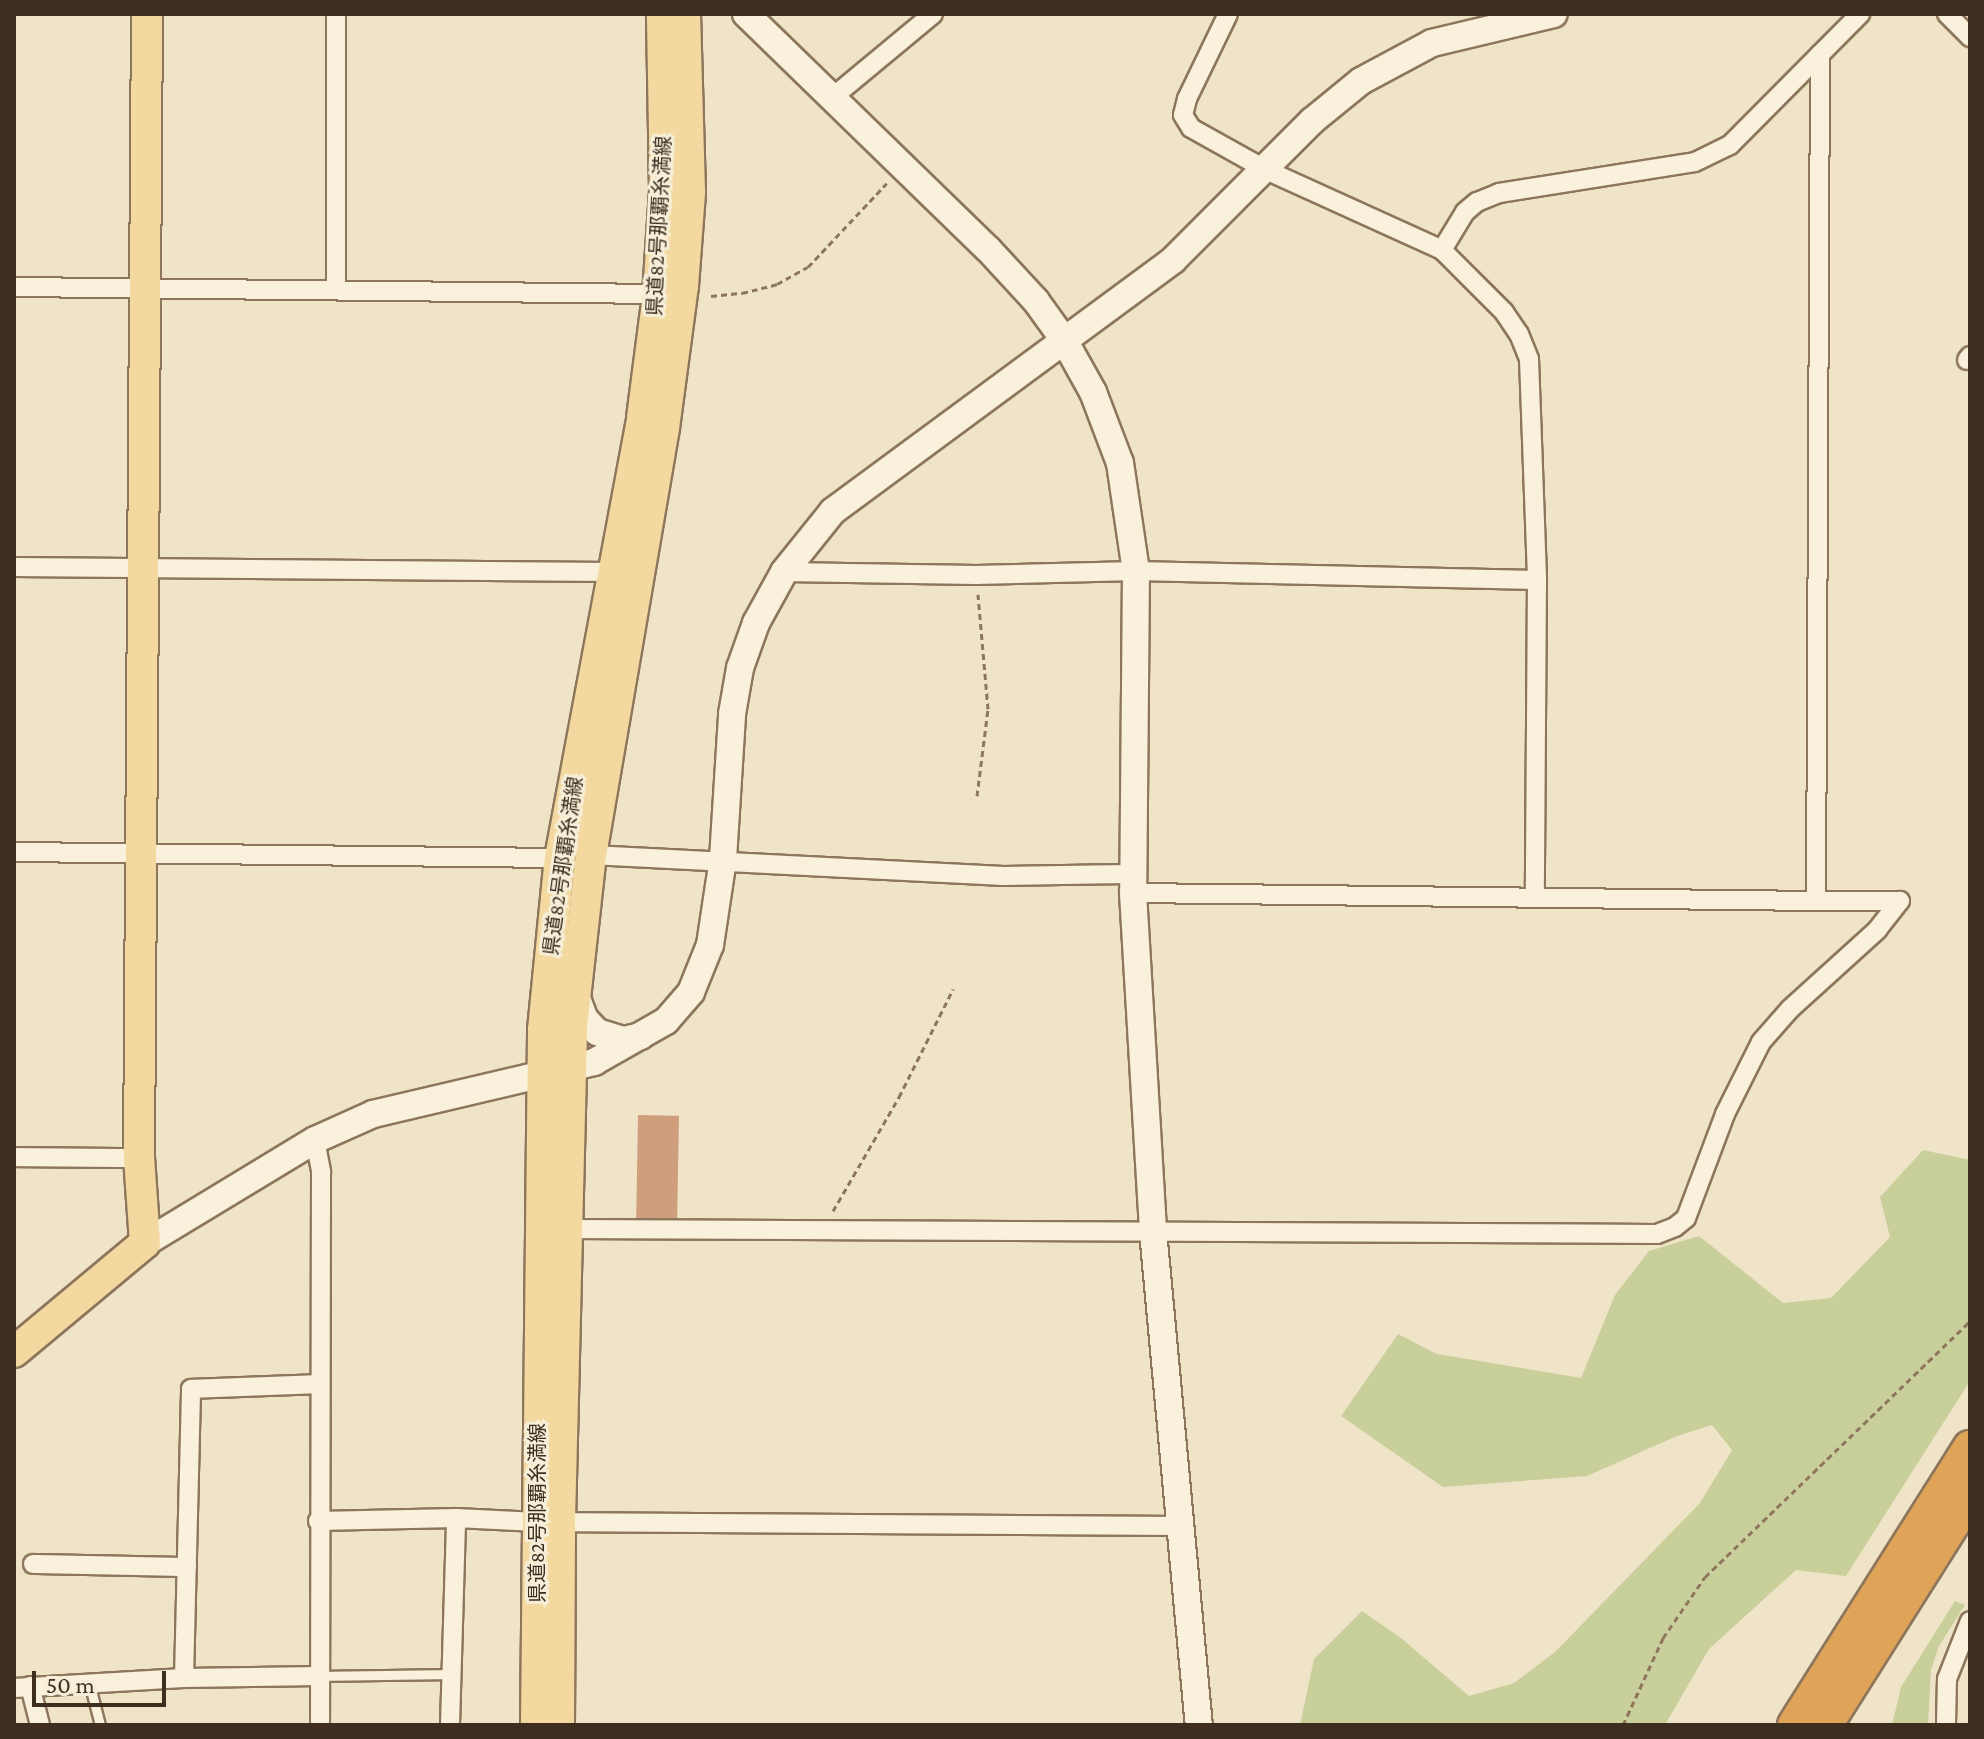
<!DOCTYPE html>
<html>
<head>
<meta charset="utf-8">
<style>
  body { margin:0 }
  #map { position:relative; width:1984px; height:1739px; overflow:hidden; background:#f0e4c8; font-family:"Crimson Pro","Noto Sans JP",serif }
  div>[style] { position:absolute }
  .green>* { inset:0; background:#c9cf9b }
  .building>* { inset:0; background:#cf9f7d; transform-origin:0 0 }
  .path>* { height:3px; margin-top:-1.5px; transform-origin:0; background:repeating-linear-gradient(90deg,#8d765c 0 6px,transparent 0 10px) }
  .roads { filter:drop-shadow(2px 0 #8d765c) drop-shadow(-2px 0 #8d765c) drop-shadow(0 2px #8d765c) drop-shadow(0 -2px #8d765c) }
  .lane>* { height:9px; margin:-4.5px; padding:0 4.5px; transform-origin:4.5px; border-radius:4.5px; background:#faf1dc }
  .street>* { height:18px; margin:-9px; padding:0 9px; transform-origin:9px; border-radius:9px; background:#faf1dc }
  .secondary>* { height:26px; margin:-13px; padding:0 13px; transform-origin:13px; border-radius:13px; background:#faf1dc }
  .primary>* { height:30px; margin:-15px; padding:0 15px; transform-origin:15px; border-radius:15px; background:#f3d9a0 }
  .highway>* { height:34px; margin:-17px; padding:0 17px; transform-origin:17px; border-radius:17px; background:#e0a458 }
  span { translate:-50% -50%; white-space:nowrap; text-align:center; line-height:1.15; -webkit-text-stroke:6px #f7eed8; paint-order:stroke }
  .street-label { font-size:20px; color:#3d2e20 }
  .frame { position:absolute; inset:0; border:16px solid #3d2e20; pointer-events:none }
  .scale { position:absolute; left:32px; top:1671px; width:134px; height:36px; box-sizing:border-box; border:4px solid #3d2e20; border-top:0; padding-left:10px; font-size:24px; line-height:28px; white-space:nowrap; color:#3d2e20; -webkit-text-stroke:6px #f7eed8; paint-order:stroke }
</style>
</head>
<body>
<div id="map">
  <div class="green">
    <div style="clip-path:polygon(1923px 1150px,1970px 1160px,1970px 1381px,1846px 1576px,1796px 1570px,1709px 1649px,1665px 1725px,1300px 1725px,1314px 1659px,1362px 1611px,1401px 1638px,1469px 1696px,1514px 1683px,1555px 1652px,1700px 1503px,1732px 1450px,1712px 1425px,1677px 1436px,1587px 1476px,1443px 1487px,1341px 1416px,1398px 1334px,1437px 1354px,1581px 1378px,1615px 1295px,1649px 1251px,1699px 1236px,1783px 1303px,1831px 1298px,1890px 1237px,1880px 1197px)"></div>
    <div style="clip-path:polygon(1955px 1601px,1965px 1605px,1939px 1646px,1931px 1670px,1928px 1725px,1892px 1725px,1901px 1687px)"></div>
  </div>
  <div class="building">
    <div style="left:638px;top:1115px;width:41px;height:106px;rotate:1deg"></div>
  </div>
  <div class="path">
    <div style="left:711px;top:296px;width:31px;rotate:-6deg"></div>
    <div style="left:742px;top:293px;width:36px;rotate:-14deg"></div>
    <div style="left:777px;top:284px;width:35px;rotate:-29deg"></div>
    <div style="left:808px;top:267px;width:115px;rotate:-46.8deg"></div>
    <div style="left:977px;top:796px;width:88px;rotate:-82.8deg"></div>
    <div style="left:988px;top:709px;width:115px;rotate:-95deg"></div>
    <div style="left:833px;top:1211px;width:132px;rotate:-59.9deg"></div>
    <div style="left:899px;top:1097px;width:121px;rotate:-63.4deg"></div>
    <div style="left:1623px;top:1725px;width:96px;rotate:-65.3deg"></div>
    <div style="left:1663px;top:1638px;width:74px;rotate:-55.5deg"></div>
    <div style="left:1705px;top:1577px;width:368px;rotate:-44deg"></div>
  </div>
  <div class="roads">
    <div class="lane">
      <div style="left:320px;top:1676px;width:129px;rotate:-0.9deg"></div>
      <div style="left:89px;top:1682px;width:44px;rotate:75.7deg"></div>
    </div>
    <div class="street">
      <div style="left:1228px;top:14px;width:94px;rotate:115.8deg"></div>
      <div style="left:1187px;top:99px;width:16px;rotate:104deg"></div>
      <div style="left:1183px;top:115px;width:15px;rotate:58deg"></div>
      <div style="left:1191px;top:128px;width:86px;rotate:29.2deg"></div>
      <div style="left:1266px;top:170px;width:193px;rotate:24.4deg"></div>
      <div style="left:1442px;top:250px;width:88px;rotate:45deg"></div>
      <div style="left:1504px;top:312px;width:27px;rotate:56deg"></div>
      <div style="left:1519px;top:334px;width:27px;rotate:68deg"></div>
      <div style="left:1529px;top:359px;width:221px;rotate:87.9deg"></div>
      <div style="left:1537px;top:580px;width:317px;rotate:90.4deg"></div>
      <div style="left:1947px;top:14px;width:33px;rotate:45deg"></div>
      <div style="left:833px;top:97px;width:130px;rotate:-39.7deg"></div>
      <div style="left:1442px;top:250px;width:44px;rotate:-58.8deg"></div>
      <div style="left:1465px;top:212px;width:16px;rotate:-40deg"></div>
      <div style="left:1477px;top:202px;width:24px;rotate:-22deg"></div>
      <div style="left:1499px;top:193px;width:198px;rotate:-9deg"></div>
      <div style="left:1695px;top:162px;width:39px;rotate:-26deg"></div>
      <div style="left:1730px;top:145px;width:185px;rotate:-45.2deg"></div>
      <div style="left:14px;top:287px;width:644px;rotate:0.62deg"></div>
      <div style="left:336px;top:288px;width:274px;rotate:-90deg"></div>
      <div style="left:1967px;top:360px;width:5px;rotate:-53deg"></div>
      <div style="left:14px;top:567px;width:598px;rotate:0.48deg"></div>
      <div style="left:784px;top:572px;width:192px;rotate:0.9deg"></div>
      <div style="left:976px;top:575px;width:160px;rotate:-1.4deg"></div>
      <div style="left:1136px;top:571px;width:401px;rotate:1.3deg"></div>
      <div style="left:14px;top:852px;width:546px;rotate:0.63deg"></div>
      <div style="left:591px;top:855px;width:413px;rotate:2.9deg"></div>
      <div style="left:1003px;top:876px;width:130px;rotate:-0.9deg"></div>
      <div style="left:1133px;top:893px;width:683px;rotate:0.67deg"></div>
      <div style="left:1816px;top:901px;width:847px;rotate:-89.73deg"></div>
      <div style="left:315px;top:1140px;width:33px;rotate:79deg"></div>
      <div style="left:321px;top:1172px;width:553px;rotate:90.1deg"></div>
      <div style="left:14px;top:1157px;width:125px;rotate:0.5deg"></div>
      <div style="left:568px;top:1229px;width:1089px;rotate:0.26deg"></div>
      <div style="left:1657px;top:1234px;width:19px;rotate:-21deg"></div>
      <div style="left:1675px;top:1227px;width:14px;rotate:-39deg"></div>
      <div style="left:1686px;top:1218px;width:111px;rotate:-69.4deg"></div>
      <div style="left:1725px;top:1114px;width:80px;rotate:-63.4deg"></div>
      <div style="left:1761px;top:1042px;width:44px;rotate:-48.7deg"></div>
      <div style="left:1790px;top:1009px;width:118px;rotate:-42.2deg"></div>
      <div style="left:1877px;top:930px;width:37px;rotate:-52deg"></div>
      <div style="left:1900px;top:901px;width:84px;rotate:180deg"></div>
      <div style="left:318px;top:1521px;width:138px;rotate:-1.2deg"></div>
      <div style="left:456px;top:1518px;width:81px;rotate:2.8deg"></div>
      <div style="left:537px;top:1522px;width:644px;rotate:0.36deg"></div>
      <div style="left:33px;top:1564px;width:154px;rotate:1.1deg"></div>
      <div style="left:184px;top:1678px;width:289px;rotate:-88.6deg"></div>
      <div style="left:191px;top:1389px;width:128px;rotate:-2.2deg"></div>
      <div style="left:30px;top:1686px;width:40px;rotate:75.6deg"></div>
      <div style="left:14px;top:1688px;width:170px;rotate:-3.4deg"></div>
      <div style="left:184px;top:1678px;width:136px;rotate:-0.8deg"></div>
      <div style="left:450px;top:1725px;width:207px;rotate:-88.3deg"></div>
      <div style="left:1946px;top:1725px;width:46px;rotate:-88.8deg"></div>
      <div style="left:1947px;top:1679px;width:62px;rotate:-68.4deg"></div>
    </div>
    <div class="secondary">
      <div style="left:746px;top:14px;width:337px;rotate:44.2deg"></div>
      <div style="left:988px;top:249px;width:71px;rotate:47.3deg"></div>
      <div style="left:1036px;top:301px;width:48px;rotate:54.3deg"></div>
      <div style="left:1064px;top:340px;width:60px;rotate:60.9deg"></div>
      <div style="left:1093px;top:392px;width:76px;rotate:69.2deg"></div>
      <div style="left:1120px;top:463px;width:109px;rotate:81.6deg"></div>
      <div style="left:1136px;top:571px;width:322px;rotate:90.5deg"></div>
      <div style="left:1133px;top:893px;width:339px;rotate:86.6deg"></div>
      <div style="left:1153px;top:1231px;width:496px;rotate:84.7deg"></div>
      <div style="left:576px;top:996px;width:25px;rotate:69deg"></div>
      <div style="left:585px;top:1019px;width:18px;rotate:47deg"></div>
      <div style="left:597px;top:1032px;width:28px;rotate:17deg"></div>
      <div style="left:624px;top:1040px;width:17px;rotate:-13deg"></div>
      <div style="left:145px;top:1243px;width:199px;rotate:-31.2deg"></div>
      <div style="left:315px;top:1140px;width:64px;rotate:-24.1deg"></div>
      <div style="left:373px;top:1114px;width:227px;rotate:-13.2deg"></div>
      <div style="left:594px;top:1062px;width:83px;rotate:-29.7deg"></div>
      <div style="left:666px;top:1021px;width:38px;rotate:-49deg"></div>
      <div style="left:691px;top:992px;width:51px;rotate:-68deg"></div>
      <div style="left:710px;top:945px;width:87px;rotate:-81.4deg"></div>
      <div style="left:723px;top:859px;width:145px;rotate:-86.4deg"></div>
      <div style="left:732px;top:714px;width:47px;rotate:-80.1deg"></div>
      <div style="left:740px;top:668px;width:48px;rotate:-70.4deg"></div>
      <div style="left:756px;top:623px;width:58px;rotate:-61.2deg"></div>
      <div style="left:784px;top:572px;width:78px;rotate:-51.2deg"></div>
      <div style="left:833px;top:511px;width:423px;rotate:-36.4deg"></div>
      <div style="left:1173px;top:260px;width:197px;rotate:-45deg"></div>
      <div style="left:1312px;top:121px;width:63px;rotate:-39.2deg"></div>
      <div style="left:1361px;top:81px;width:81px;rotate:-28.2deg"></div>
      <div style="left:1432px;top:43px;width:125px;rotate:-13.4deg"></div>
    </div>
    <div class="primary">
      <div style="left:14px;top:1352px;width:170px;rotate:-39.8deg"></div>
      <div style="left:145px;top:1243px;width:85px;rotate:-94deg"></div>
      <div style="left:139px;top:1158px;width:1144px;rotate:-89.6deg"></div>
      <div style="left:536px;top:1725px;width:695px;rotate:-89.42deg"></div>
      <div style="left:543px;top:1030px;width:173px;rotate:-84.4deg"></div>
      <div style="left:560px;top:858px;width:448px;rotate:-79.4deg"></div>
      <div style="left:642px;top:418px;width:125px;rotate:-82.6deg"></div>
      <div style="left:658px;top:294px;width:104px;rotate:-86.1deg"></div>
      <div style="left:665px;top:190px;width:176px;rotate:-91deg"></div>
      <div style="left:559px;top:1725px;width:204px;rotate:-89.7deg"></div>
      <div style="left:560px;top:1521px;width:495px;rotate:-88.6deg"></div>
      <div style="left:572px;top:1026px;width:172px;rotate:-83.7deg"></div>
      <div style="left:591px;top:855px;width:433px;rotate:-80.3deg"></div>
      <div style="left:664px;top:428px;width:143px;rotate:-82.4deg"></div>
      <div style="left:683px;top:286px;width:94px;rotate:-85.7deg"></div>
      <div style="left:690px;top:192px;width:178px;rotate:-91.6deg"></div>
    </div>
    <div class="highway">
      <div style="left:1795px;top:1725px;width:328px;rotate:-57.7deg"></div>
      <div style="left:1825px;top:1725px;width:271px;rotate:-57.7deg"></div>
    </div>
  </div>
  <div class="street-label">
    <span style="left:659px;top:226px;rotate:-87deg">県道82号那覇糸満線</span>
    <span style="left:563px;top:866px;rotate:-82deg">県道82号那覇糸満線</span>
    <span style="left:537px;top:1513px;rotate:-90deg">県道82号那覇糸満線</span>
  </div>
  <div class="frame"></div>
  <div class="scale">50 m</div>
</div>
</body>
</html>
